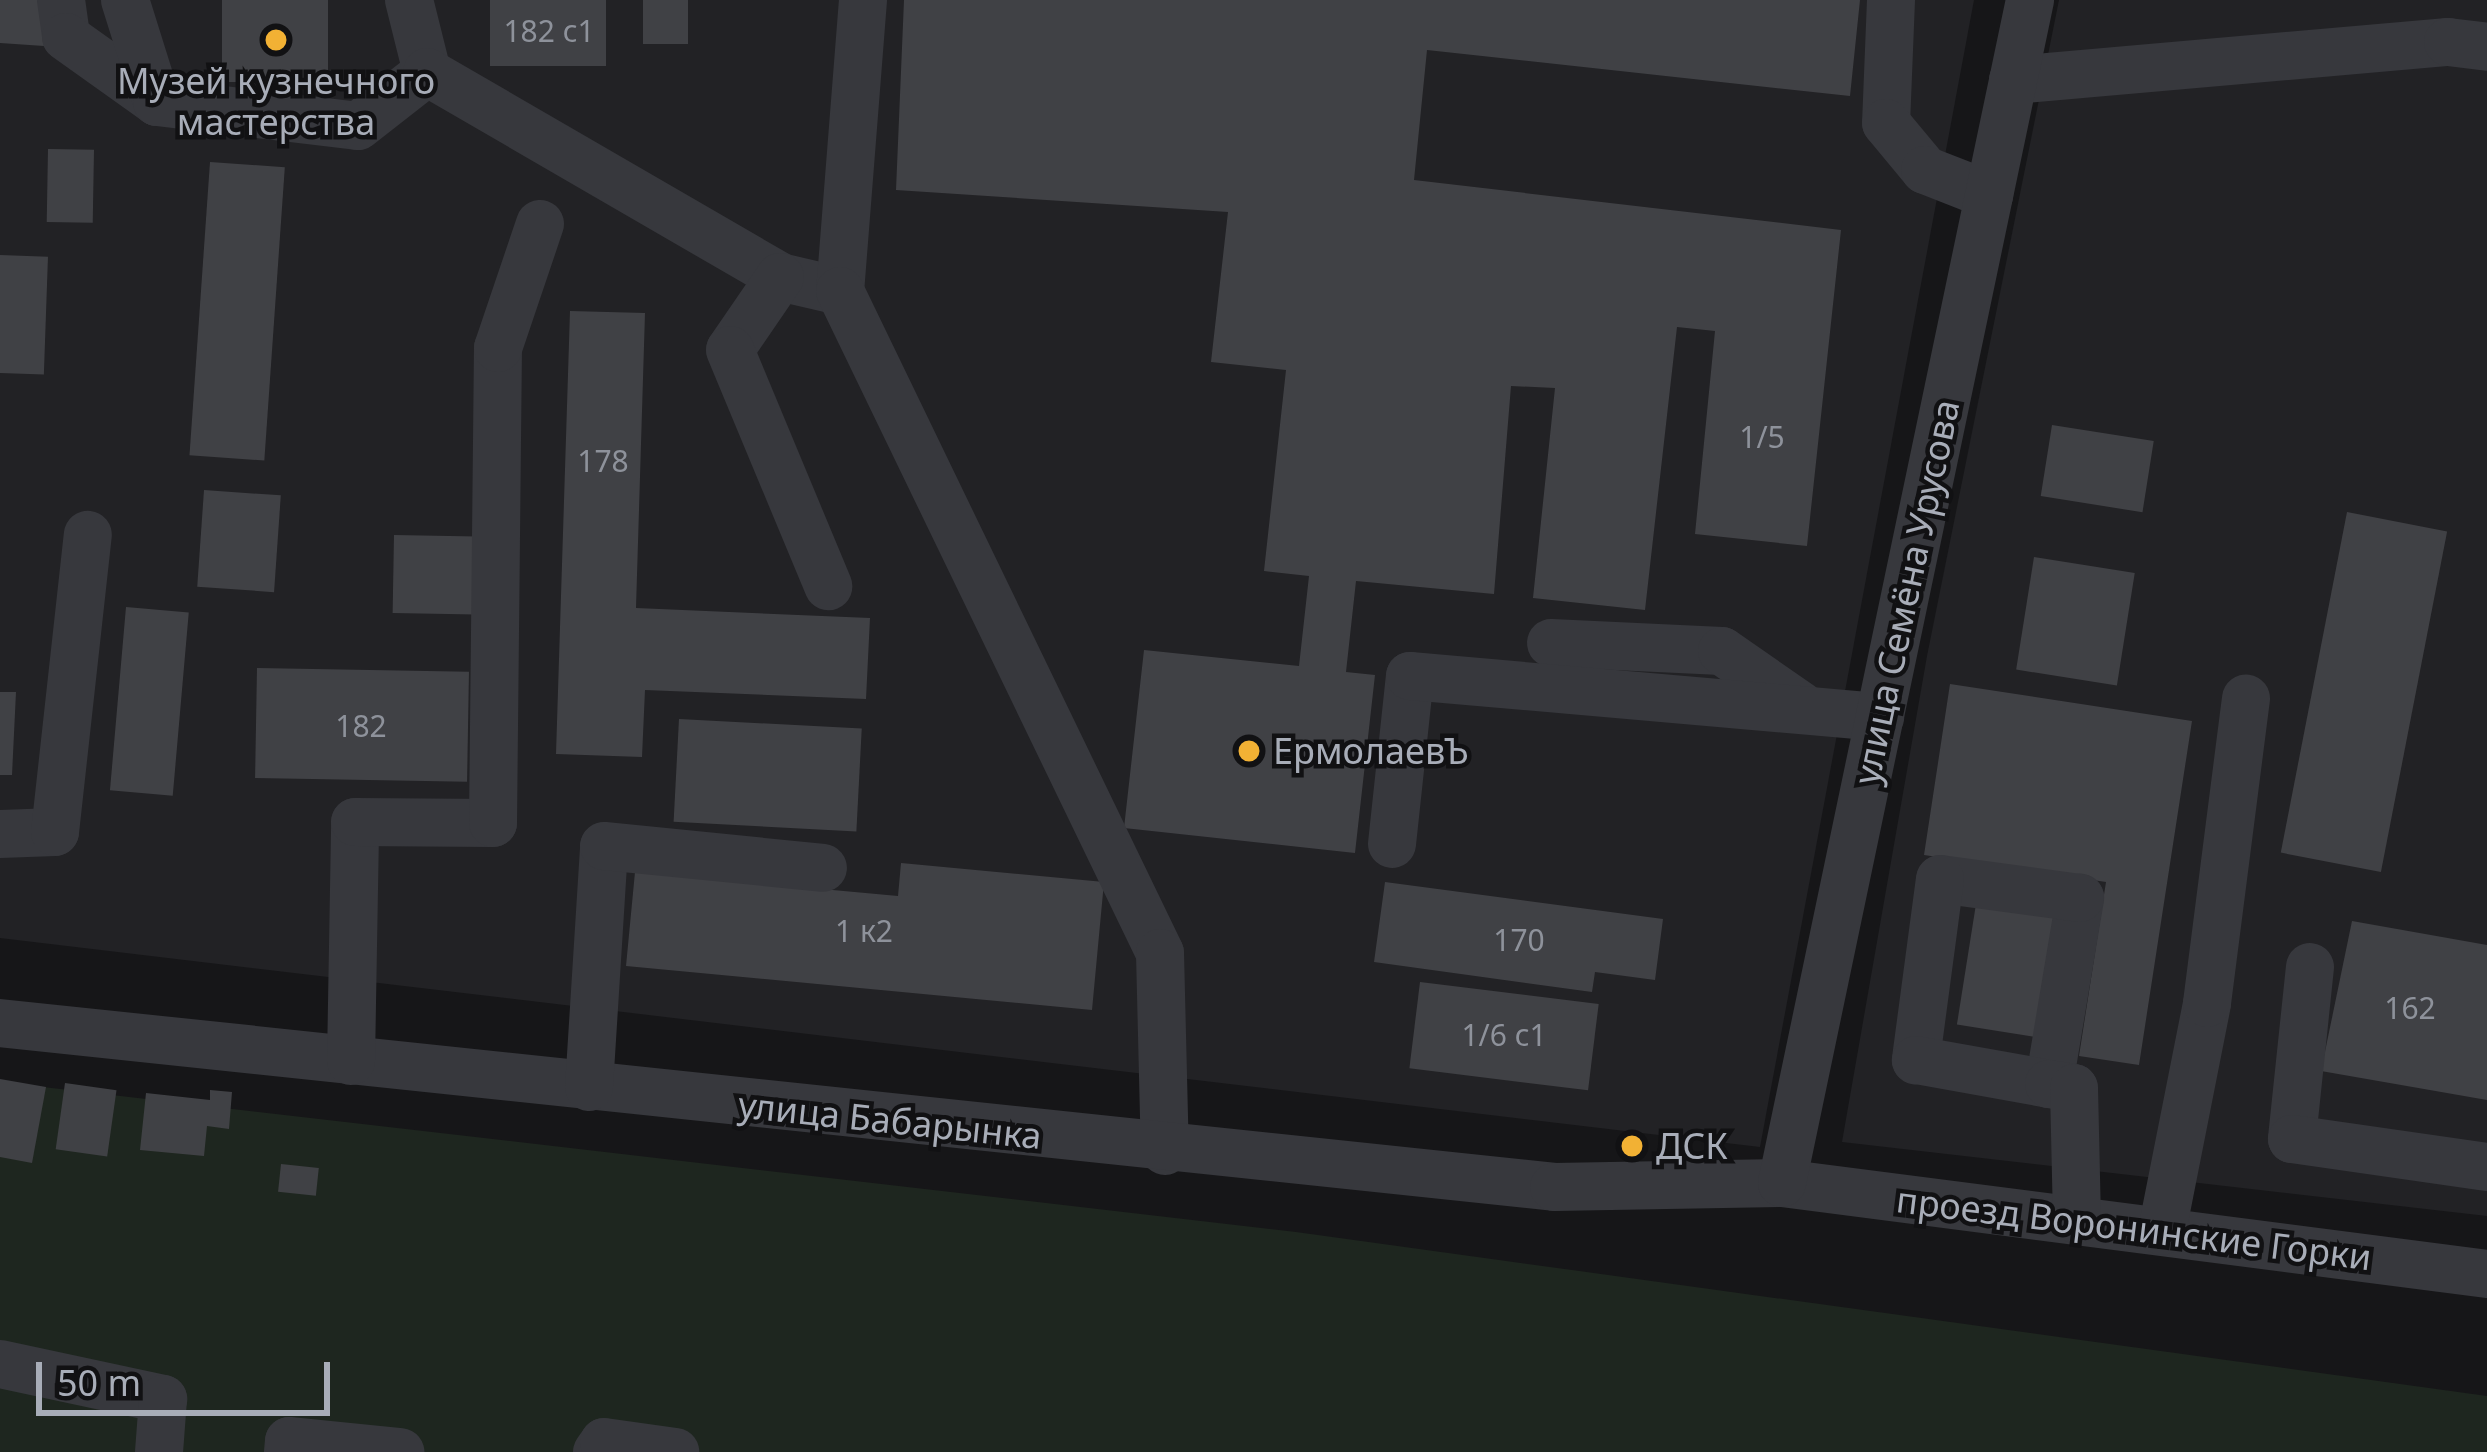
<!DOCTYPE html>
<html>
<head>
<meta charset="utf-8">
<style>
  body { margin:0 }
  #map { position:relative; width:2487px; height:1452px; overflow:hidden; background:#161618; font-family:"Noto Sans",sans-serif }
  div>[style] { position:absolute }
  .built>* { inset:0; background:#222225 }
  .green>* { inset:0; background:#1e261f }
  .building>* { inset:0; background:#404145; transform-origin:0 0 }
  .minor>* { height:48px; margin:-24px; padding:0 24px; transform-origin:24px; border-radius:24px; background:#37383d }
  .dots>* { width:33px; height:33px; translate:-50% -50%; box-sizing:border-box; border:6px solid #111113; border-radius:50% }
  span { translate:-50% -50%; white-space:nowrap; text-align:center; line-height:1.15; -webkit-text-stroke:9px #111113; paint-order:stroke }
  .number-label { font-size:30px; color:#8e929b }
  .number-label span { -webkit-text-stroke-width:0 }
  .poi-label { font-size:36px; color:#a8adb8 }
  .left { translate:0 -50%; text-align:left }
  .street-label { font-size:36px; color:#a8adb8 }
  .scale { position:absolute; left:36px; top:1362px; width:294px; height:54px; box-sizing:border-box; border:6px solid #a8adb8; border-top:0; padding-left:15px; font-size:36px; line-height:42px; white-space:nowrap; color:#a8adb8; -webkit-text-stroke:9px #111113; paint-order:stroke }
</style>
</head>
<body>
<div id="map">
  <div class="built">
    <div style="clip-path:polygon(0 0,1974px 0,1760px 1147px,0 938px)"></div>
    <div style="clip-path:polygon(2059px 0,2487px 0,2487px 1216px,1842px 1142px,1927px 656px)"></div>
  </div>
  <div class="green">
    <div style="clip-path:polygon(0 1082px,1296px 1232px,2487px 1396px,2487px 1452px,0 1452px)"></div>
  </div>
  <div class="building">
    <div style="clip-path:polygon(0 0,48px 0,44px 46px,0 43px)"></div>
    <div style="left:222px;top:0;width:106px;height:82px"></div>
    <div style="left:490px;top:0;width:116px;height:66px"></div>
    <div style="left:643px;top:0;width:45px;height:44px"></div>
    <div style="clip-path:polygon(904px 0,1860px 0,1850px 96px,1427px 50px,1414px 180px,1841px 230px,1807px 546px,1695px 534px,1715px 331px,1677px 327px,1645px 610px,1533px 598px,1555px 388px,1511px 386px,1494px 594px,1356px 581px,1346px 672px,1375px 675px,1355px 853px,1124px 828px,1144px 650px,1299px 666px,1309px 576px,1264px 571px,1286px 370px,1211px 362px,1228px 212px,896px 190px)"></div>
    <div style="left:48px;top:149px;width:46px;height:73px;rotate:1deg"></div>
    <div style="left:210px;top:162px;width:75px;height:294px;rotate:4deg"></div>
    <div style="left:0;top:255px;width:48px;height:118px;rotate:2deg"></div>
    <div style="clip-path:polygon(570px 311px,645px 313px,636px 608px,870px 618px,866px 699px,645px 690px,642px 757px,556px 754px)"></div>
    <div style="left:2052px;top:425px;width:103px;height:72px;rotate:9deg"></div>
    <div style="left:204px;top:490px;width:77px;height:97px;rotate:4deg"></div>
    <div style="left:2347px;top:512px;width:102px;height:347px;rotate:11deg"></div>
    <div style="left:394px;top:535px;width:83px;height:78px;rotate:1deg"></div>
    <div style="left:2034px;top:557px;width:102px;height:114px;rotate:9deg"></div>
    <div style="left:126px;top:607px;width:63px;height:184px;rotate:5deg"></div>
    <div style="left:257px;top:668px;width:212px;height:110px;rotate:1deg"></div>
    <div style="clip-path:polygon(1950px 684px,2192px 721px,2139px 1065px,2079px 1056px,2106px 882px,1924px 855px)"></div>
    <div style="clip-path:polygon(0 692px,16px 692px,12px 775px,0 775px)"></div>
    <div style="left:679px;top:719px;width:183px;height:103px;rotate:3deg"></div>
    <div style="clip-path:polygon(901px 863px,1104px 882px,1092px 1010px,626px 966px,635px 872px,898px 896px)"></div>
    <div style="clip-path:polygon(1385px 882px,1663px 919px,1655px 980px,1595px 972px,1592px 992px,1374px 962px)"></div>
    <div style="left:1976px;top:904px;width:81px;height:122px;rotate:9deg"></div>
    <div style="clip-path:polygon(2352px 921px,2487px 945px,2487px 1100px,2321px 1071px)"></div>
    <div style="left:1420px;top:982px;width:180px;height:87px;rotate:7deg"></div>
    <div style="clip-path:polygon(0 1079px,46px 1087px,32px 1163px,0 1157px)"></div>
    <div style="left:65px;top:1083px;width:52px;height:67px;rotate:8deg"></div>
    <div style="clip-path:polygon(210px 1090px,232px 1092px,229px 1129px,207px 1126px,204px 1156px,140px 1150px,146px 1093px,210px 1100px)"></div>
    <div style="left:281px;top:1164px;width:38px;height:28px;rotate:6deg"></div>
  </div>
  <div class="minor">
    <div style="left:61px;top:0;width:37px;rotate:82deg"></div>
    <div style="left:66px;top:37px;width:112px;rotate:35.5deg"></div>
    <div style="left:125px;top:0;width:107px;rotate:72.6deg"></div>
    <div style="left:157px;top:102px;width:202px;rotate:6.8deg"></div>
    <div style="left:358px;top:126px;width:88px;rotate:-38deg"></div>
    <div style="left:409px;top:0;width:74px;rotate:76deg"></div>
    <div style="left:427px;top:72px;width:408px;rotate:30.1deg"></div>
    <div style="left:780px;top:277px;width:62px;rotate:13.1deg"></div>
    <div style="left:863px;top:0;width:292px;rotate:94.5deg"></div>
    <div style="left:840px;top:291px;width:735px;rotate:64.2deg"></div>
    <div style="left:1160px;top:953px;width:198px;rotate:88.6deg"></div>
    <div style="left:1891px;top:0;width:123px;rotate:92.3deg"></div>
    <div style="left:1886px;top:123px;width:61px;rotate:50.3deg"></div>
    <div style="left:1925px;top:170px;width:69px;rotate:21.3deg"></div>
    <div style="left:2013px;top:80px;width:437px;rotate:-5deg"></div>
    <div style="left:2448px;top:42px;width:39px;rotate:7deg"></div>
    <div style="left:780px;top:277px;width:88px;rotate:124.4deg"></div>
    <div style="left:730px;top:350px;width:256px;rotate:67.4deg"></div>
    <div style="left:1551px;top:643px;width:171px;rotate:2.7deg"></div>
    <div style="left:1722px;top:651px;width:96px;rotate:34.8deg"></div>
    <div style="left:0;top:834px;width:55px;rotate:-2.1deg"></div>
    <div style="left:55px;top:832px;width:299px;rotate:-83.7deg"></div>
    <div style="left:1392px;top:844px;width:169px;rotate:-83.9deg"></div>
    <div style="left:1410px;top:676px;width:472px;rotate:5deg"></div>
    <div style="left:2310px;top:967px;width:173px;rotate:96deg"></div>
    <div style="left:2292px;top:1139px;width:197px;rotate:8.2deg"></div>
    <div style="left:0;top:1023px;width:1563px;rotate:6.02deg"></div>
    <div style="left:1554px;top:1187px;width:228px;rotate:-1deg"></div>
    <div style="left:1782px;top:1183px;width:711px;rotate:7.35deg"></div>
    <div style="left:351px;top:1061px;width:239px;rotate:-89deg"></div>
    <div style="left:355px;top:822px;width:138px;rotate:0.4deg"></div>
    <div style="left:493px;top:823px;width:475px;rotate:-89.4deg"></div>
    <div style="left:498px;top:348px;width:131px;rotate:-71.3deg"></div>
    <div style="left:2049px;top:1084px;width:189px;rotate:-80.5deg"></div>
    <div style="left:2080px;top:898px;width:141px;rotate:-172.3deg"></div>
    <div style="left:1940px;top:879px;width:183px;rotate:97.6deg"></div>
    <div style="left:1916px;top:1060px;width:135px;rotate:10.2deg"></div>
    <div style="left:2049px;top:1084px;width:25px;rotate:9deg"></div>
    <div style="left:2074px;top:1088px;width:132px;rotate:88.7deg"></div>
    <div style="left:589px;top:1087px;width:241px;rotate:-86.4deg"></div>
    <div style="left:604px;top:846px;width:220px;rotate:5.7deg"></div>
    <div style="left:1782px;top:1183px;width:1209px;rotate:-78.16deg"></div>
    <div style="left:2162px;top:1231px;width:232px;rotate:-78.8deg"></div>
    <div style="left:2207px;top:1003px;width:307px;rotate:-82.7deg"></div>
    <div style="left:0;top:1364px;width:167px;rotate:12.1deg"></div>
    <div style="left:163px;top:1399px;width:53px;rotate:94.3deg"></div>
    <div style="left:288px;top:1452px;width:11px;rotate:-85deg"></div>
    <div style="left:289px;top:1441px;width:112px;rotate:5.7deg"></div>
    <div style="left:597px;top:1452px;width:12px;rotate:-55deg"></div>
    <div style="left:604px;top:1442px;width:72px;rotate:8deg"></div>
  </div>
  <div class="dots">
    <div style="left:276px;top:40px;background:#f2b134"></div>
    <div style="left:1249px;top:751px;background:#f2b134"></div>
    <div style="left:1632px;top:1146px;background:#f2b134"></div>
  </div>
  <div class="number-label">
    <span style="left:549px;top:31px">182 с1</span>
    <span style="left:1762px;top:437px">1/5</span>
    <span style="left:603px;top:461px">178</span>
    <span style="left:361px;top:726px">182</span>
    <span style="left:864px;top:931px">1 к2</span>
    <span style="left:1519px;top:940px">170</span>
    <span style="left:2410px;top:1008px">162</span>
    <span style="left:1504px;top:1035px">1/6 с1</span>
  </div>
  <div class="poi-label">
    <span style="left:276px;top:101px">Музей кузнечного<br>мастерства</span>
    <span class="left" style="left:1273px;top:751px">ЕрмолаевЪ</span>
    <span class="left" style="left:1656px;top:1146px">ДСК</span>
  </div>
  <div class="street-label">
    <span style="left:1906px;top:592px;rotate:-78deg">улица Семёна Урусова</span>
    <span style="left:890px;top:1120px;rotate:6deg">улица Бабарынка</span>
    <span style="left:2134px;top:1228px;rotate:7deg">проезд Воронинские Горки</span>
  </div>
  <div class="scale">50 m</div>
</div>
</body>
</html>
